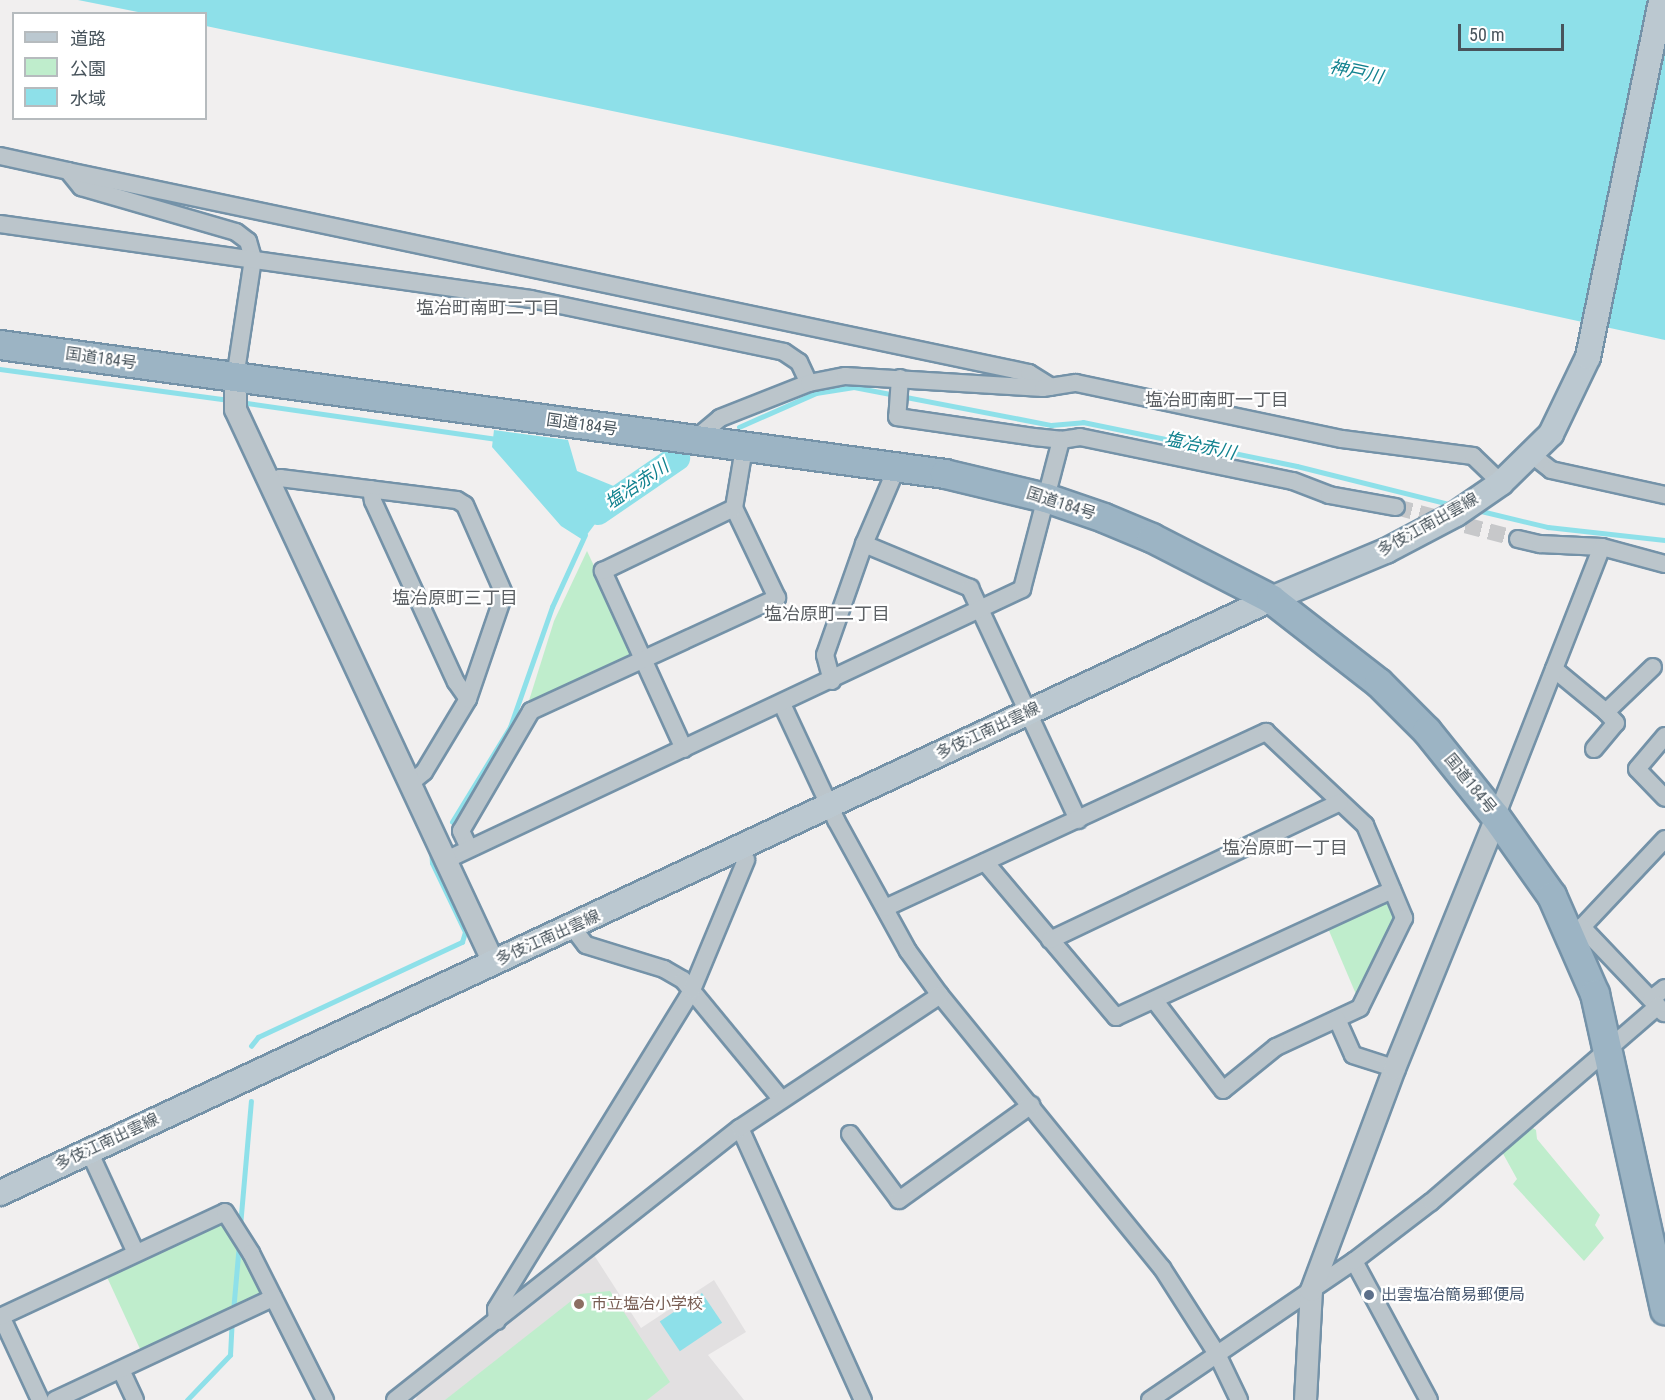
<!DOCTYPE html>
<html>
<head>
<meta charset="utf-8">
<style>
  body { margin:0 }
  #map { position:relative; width:1665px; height:1400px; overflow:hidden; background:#f1efef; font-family:"Roboto Condensed","Noto Sans JP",sans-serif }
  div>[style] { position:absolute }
  .education>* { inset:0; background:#e2e0e1 }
  .green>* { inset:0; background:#bfedcc }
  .water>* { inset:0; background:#8ee0e9; transform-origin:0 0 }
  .stream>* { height:4.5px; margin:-2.25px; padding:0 2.25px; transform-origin:2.25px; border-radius:2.25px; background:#8ee0e9 }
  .river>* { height:26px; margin:-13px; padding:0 13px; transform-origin:13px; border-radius:13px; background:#8ee0e9 }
  .minor-tunnel>* { height:16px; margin-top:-8px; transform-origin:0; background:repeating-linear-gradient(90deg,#c7c8ca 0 16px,transparent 0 24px) }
  .roads { filter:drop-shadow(2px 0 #7492a8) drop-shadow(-2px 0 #7492a8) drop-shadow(0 2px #7492a8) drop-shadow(0 -2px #7492a8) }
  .minor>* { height:16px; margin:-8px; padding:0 8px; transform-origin:8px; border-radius:8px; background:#bbc5cb }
  .tertiary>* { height:21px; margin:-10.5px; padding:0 10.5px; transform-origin:10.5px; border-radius:10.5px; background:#bbc5cb }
  .secondary>* { height:24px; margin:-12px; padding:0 12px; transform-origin:12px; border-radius:12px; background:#bbc8d0 }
  .trunk>* { height:28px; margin:-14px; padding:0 14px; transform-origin:14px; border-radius:14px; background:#9cb4c4 }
  .dots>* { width:16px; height:16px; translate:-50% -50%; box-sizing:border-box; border:3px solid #fff; border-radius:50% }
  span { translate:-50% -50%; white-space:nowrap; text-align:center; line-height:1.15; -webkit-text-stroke:4.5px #fff; paint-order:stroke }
  .street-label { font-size:16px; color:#48545c }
  .service-label { font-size:16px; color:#4e5e75 }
  .left { translate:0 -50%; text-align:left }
  .education-label { font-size:16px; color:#785e54 }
  .water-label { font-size:18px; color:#11828f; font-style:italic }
  .neighbourhood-label { font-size:18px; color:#5c6064 }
  .legend { position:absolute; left:12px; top:12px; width:195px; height:108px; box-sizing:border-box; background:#fff; border:2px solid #b6bbbe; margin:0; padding:8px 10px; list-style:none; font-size:18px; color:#48545c }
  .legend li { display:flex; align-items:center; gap:12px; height:30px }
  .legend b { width:30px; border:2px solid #b6bbbe }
  .scale { position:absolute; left:1458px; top:24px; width:106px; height:27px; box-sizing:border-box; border:3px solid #48545c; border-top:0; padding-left:8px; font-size:18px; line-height:21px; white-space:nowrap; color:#48545c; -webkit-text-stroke:4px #fff; paint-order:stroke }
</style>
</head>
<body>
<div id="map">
  <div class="education">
    <div style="clip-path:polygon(594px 1255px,641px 1328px,714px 1280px,746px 1332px,708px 1355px,744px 1400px,416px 1400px,417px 1395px)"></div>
  </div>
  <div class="green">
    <div style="clip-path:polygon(587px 551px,635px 653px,632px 659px,526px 710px,554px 621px)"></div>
    <div style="clip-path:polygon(1384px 899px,1391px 902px,1398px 919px,1358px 999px,1327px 926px)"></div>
    <div style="clip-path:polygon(1525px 1123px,1536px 1130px,1537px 1139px,1600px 1215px,1595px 1225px,1604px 1238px,1584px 1261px,1513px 1184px,1517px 1179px,1501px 1150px)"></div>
    <div style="clip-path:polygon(220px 1222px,228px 1226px,262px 1291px,259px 1297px,141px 1351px,106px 1275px)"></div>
    <div style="clip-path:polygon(610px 1291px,670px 1382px,647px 1400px,445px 1400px,580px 1294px)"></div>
  </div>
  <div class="water">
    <div style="clip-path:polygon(78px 0,1665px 0,1665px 340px,732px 136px,206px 26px,206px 14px,143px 13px)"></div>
    <div style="clip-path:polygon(494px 430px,568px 440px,577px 471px,616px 487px,627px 498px,598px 520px,583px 540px,561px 526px,492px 447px)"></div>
    <div style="left:702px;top:1293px;width:36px;height:51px;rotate:56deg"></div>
  </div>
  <div class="stream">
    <div style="left:0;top:369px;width:231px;rotate:7.7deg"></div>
    <div style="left:240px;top:402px;width:259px;rotate:8.2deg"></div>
    <div style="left:739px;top:427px;width:84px;rotate:-23.8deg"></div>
    <div style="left:816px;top:393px;width:38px;rotate:-9deg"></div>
    <div style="left:854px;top:387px;width:201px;rotate:10.9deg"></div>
    <div style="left:1051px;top:425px;width:32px;rotate:-5deg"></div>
    <div style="left:1083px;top:422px;width:218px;rotate:11.6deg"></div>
    <div style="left:1297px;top:466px;width:162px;rotate:14deg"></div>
    <div style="left:1477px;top:510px;width:73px;rotate:13.5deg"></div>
    <div style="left:1548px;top:527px;width:118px;rotate:6.3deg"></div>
    <div style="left:452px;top:822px;width:111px;rotate:-58.6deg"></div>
    <div style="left:510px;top:727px;width:127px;rotate:-70.7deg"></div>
    <div style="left:552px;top:607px;width:79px;rotate:-65.4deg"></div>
    <div style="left:251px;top:1046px;width:11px;rotate:-52deg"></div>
    <div style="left:258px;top:1037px;width:225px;rotate:-25deg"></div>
    <div style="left:462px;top:942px;width:10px;rotate:-73deg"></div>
    <div style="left:465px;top:932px;width:76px;rotate:-115.6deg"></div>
    <div style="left:432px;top:863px;width:13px;rotate:-94deg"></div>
    <div style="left:240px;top:1226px;width:125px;rotate:-85deg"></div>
    <div style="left:233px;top:1312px;width:69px;rotate:-85deg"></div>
    <div style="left:187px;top:1400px;width:62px;rotate:-46.3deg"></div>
    <div style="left:230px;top:1355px;width:34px;rotate:-87deg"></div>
  </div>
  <div class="river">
    <div style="left:598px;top:512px;width:96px;rotate:-34.4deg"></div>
  </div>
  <div class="minor-tunnel">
    <div style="left:1396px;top:507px;width:126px;rotate:14.7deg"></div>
  </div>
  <div class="roads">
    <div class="minor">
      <div style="left:0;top:156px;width:70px;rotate:12.4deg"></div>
      <div style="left:68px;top:171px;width:21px;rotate:51deg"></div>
      <div style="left:81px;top:187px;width:161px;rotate:16.2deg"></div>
      <div style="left:236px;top:232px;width:15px;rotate:37deg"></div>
      <div style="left:248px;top:241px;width:19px;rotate:74deg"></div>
      <div style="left:253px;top:259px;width:120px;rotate:98.6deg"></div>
      <div style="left:68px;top:171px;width:982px;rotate:11.87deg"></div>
      <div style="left:1029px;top:373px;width:26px;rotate:32deg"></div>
      <div style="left:0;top:224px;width:536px;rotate:8.04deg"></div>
      <div style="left:531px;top:299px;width:258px;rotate:11.8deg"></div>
      <div style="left:784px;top:352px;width:18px;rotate:34deg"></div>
      <div style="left:799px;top:362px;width:23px;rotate:65deg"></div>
      <div style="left:900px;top:378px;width:39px;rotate:94deg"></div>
      <div style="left:897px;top:417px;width:138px;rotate:8.3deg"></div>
      <div style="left:1034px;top:437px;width:27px;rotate:6deg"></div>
      <div style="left:1061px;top:440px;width:19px;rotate:-9deg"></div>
      <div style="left:1080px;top:437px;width:217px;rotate:11.7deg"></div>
      <div style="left:1293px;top:481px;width:39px;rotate:21deg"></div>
      <div style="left:1329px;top:495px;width:68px;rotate:10.2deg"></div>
      <div style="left:694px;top:440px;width:34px;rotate:-40deg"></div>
      <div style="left:720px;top:418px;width:96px;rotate:-21.5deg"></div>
      <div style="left:809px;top:383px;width:37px;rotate:-11deg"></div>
      <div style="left:845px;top:376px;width:198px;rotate:3.5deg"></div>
      <div style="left:1043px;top:388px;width:33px;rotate:-9deg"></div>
      <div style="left:1076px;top:383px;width:272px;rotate:11.9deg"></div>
      <div style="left:1342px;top:439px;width:132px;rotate:7.4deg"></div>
      <div style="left:1473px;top:456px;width:39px;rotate:44deg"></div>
      <div style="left:1532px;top:455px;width:24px;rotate:38deg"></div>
      <div style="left:1551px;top:470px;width:117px;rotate:12.4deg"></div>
      <div style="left:268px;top:482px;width:13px;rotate:-18deg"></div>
      <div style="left:280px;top:478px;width:178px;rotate:7.1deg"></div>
      <div style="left:457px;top:500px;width:9px;rotate:32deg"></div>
      <div style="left:465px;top:505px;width:97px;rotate:66.3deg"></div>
      <div style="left:504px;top:594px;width:111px;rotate:108.9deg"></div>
      <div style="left:468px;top:699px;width:85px;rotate:121.1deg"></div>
      <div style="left:424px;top:772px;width:19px;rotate:141deg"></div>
      <div style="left:371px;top:489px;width:12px;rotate:81deg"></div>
      <div style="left:373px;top:501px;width:199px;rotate:65.4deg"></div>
      <div style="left:456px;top:682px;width:21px;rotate:55deg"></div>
      <div style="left:1518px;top:539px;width:23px;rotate:13deg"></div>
      <div style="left:1540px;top:544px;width:62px;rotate:2.8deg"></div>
      <div style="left:1602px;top:547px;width:65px;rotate:15.1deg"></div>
      <div style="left:864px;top:544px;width:115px;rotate:22.5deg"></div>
      <div style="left:970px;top:588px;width:256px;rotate:65deg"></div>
      <div style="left:1554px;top:669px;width:67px;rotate:39.6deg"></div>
      <div style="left:1606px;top:712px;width:65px;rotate:-43.8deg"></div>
      <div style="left:832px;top:681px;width:27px;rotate:-105deg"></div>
      <div style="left:825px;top:655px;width:118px;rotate:-70.6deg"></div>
      <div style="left:864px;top:544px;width:84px;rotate:-66.8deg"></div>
      <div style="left:782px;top:704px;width:128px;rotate:65deg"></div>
      <div style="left:836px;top:820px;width:149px;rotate:61.2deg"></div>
      <div style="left:908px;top:951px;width:54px;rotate:54deg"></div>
      <div style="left:940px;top:995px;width:352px;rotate:50.9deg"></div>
      <div style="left:1162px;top:1268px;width:102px;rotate:57.4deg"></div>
      <div style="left:1217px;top:1354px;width:51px;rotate:64.4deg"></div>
      <div style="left:1665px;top:736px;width:43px;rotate:130.3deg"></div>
      <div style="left:1637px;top:769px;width:40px;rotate:46deg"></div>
      <div style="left:684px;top:749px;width:196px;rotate:-114.5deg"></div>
      <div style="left:603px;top:571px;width:145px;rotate:-25.7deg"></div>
      <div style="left:1594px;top:749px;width:34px;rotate:-50deg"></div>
      <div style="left:1616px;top:723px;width:15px;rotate:-132deg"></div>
      <div style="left:1496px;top:817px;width:290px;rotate:-68.6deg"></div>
      <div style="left:469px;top:848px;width:19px;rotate:-115deg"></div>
      <div style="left:461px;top:831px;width:139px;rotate:-59.7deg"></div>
      <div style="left:531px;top:711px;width:271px;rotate:-24.7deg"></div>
      <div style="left:777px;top:598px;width:100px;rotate:-115.5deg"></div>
      <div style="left:734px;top:508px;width:61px;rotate:-80.5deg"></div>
      <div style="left:444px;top:861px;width:639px;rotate:-25.2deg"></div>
      <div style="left:1022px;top:589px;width:154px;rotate:-75.3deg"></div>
      <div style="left:985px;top:862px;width:203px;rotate:49.8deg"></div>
      <div style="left:1116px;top:1017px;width:304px;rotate:-24.7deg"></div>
      <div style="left:885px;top:908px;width:420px;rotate:-24.8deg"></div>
      <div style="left:1266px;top:732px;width:136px;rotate:43.2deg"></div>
      <div style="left:1365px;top:825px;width:101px;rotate:67.2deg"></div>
      <div style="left:1404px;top:918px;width:100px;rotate:116.1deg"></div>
      <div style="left:1360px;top:1008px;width:93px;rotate:155.1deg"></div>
      <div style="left:1276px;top:1047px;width:68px;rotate:140.9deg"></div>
      <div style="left:1223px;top:1090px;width:112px;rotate:-127.4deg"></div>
      <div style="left:1582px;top:927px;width:121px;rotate:-46.7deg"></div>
      <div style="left:573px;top:928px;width:21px;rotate:53deg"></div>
      <div style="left:586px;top:945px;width:82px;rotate:17.1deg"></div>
      <div style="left:664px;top:969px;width:22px;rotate:30deg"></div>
      <div style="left:683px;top:980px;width:154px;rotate:50.5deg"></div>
      <div style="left:1570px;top:930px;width:12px;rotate:-14deg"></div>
      <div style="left:1582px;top:927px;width:119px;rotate:46.4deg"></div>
      <div style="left:1050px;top:940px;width:321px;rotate:-25.4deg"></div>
      <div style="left:1651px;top:999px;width:18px;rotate:-38deg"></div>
      <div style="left:1337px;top:1019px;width:39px;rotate:66deg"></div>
      <div style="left:1353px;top:1055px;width:43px;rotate:17.6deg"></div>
      <div style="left:740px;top:1128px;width:299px;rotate:65.7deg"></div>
      <div style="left:850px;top:1134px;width:82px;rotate:53.4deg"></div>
      <div style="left:899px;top:1200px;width:163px;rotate:-35.7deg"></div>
      <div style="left:89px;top:1151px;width:112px;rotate:65.3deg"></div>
      <div style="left:1354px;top:1261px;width:158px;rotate:61.7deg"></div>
      <div style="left:1px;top:1316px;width:93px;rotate:65.1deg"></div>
      <div style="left:0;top:1317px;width:248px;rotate:-25deg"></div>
      <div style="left:225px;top:1212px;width:49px;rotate:57.6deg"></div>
      <div style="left:251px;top:1253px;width:165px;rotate:63.3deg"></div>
      <div style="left:497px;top:1321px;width:12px;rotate:-95deg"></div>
      <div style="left:496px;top:1309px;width:374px;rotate:-58.4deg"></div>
      <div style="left:692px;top:990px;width:141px;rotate:-67.4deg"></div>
      <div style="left:121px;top:1370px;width:33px;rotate:65deg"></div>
      <div style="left:55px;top:1400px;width:241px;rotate:-25.1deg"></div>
      <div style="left:395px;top:1400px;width:439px;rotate:-38.3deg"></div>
      <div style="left:740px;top:1128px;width:240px;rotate:-33.6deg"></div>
      <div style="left:1150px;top:1400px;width:247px;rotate:-34.3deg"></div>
      <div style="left:1354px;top:1261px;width:97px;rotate:-37.5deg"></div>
      <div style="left:1431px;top:1202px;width:300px;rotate:-40.8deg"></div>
    </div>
    <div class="tertiary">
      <div style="left:235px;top:378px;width:31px;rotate:90deg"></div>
      <div style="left:235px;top:409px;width:610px;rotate:64.99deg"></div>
      <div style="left:1305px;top:1400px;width:110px;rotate:-86.9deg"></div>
      <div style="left:1311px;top:1290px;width:237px;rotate:-69.5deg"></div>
      <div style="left:1394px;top:1068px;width:271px;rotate:-67.9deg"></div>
    </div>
    <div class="secondary">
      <div style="left:0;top:1193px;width:1403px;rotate:-25.05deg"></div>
      <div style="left:1271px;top:599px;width:125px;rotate:-22.7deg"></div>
      <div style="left:1386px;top:551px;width:79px;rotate:-27.9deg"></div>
      <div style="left:1456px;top:514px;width:55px;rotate:-34.6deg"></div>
      <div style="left:1501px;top:483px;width:70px;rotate:-44.4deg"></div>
      <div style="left:1551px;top:434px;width:85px;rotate:-64.3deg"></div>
      <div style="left:1588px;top:357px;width:364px;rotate:-78.4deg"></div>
    </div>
    <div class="trunk">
      <div style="left:0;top:345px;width:954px;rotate:7.77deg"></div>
      <div style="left:945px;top:474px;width:104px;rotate:13.4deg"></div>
      <div style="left:1046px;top:498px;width:61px;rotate:19deg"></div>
      <div style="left:1104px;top:518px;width:52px;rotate:22.6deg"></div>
      <div style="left:1152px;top:538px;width:134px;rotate:27.1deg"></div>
      <div style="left:1271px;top:599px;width:137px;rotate:37.9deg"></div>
      <div style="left:1379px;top:683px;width:68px;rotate:45deg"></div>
      <div style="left:1427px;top:731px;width:110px;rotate:51.3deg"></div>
      <div style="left:1496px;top:817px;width:97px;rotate:54.7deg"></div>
      <div style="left:1552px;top:896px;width:107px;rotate:66.3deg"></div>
      <div style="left:1595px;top:994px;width:324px;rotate:77.5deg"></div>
    </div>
  </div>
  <div class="dots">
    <div style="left:1369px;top:1295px;background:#5c6f8a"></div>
    <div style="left:579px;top:1304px;background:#8d6e63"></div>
  </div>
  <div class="street-label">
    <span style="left:101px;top:359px;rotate:8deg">国道184号</span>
    <span style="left:582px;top:425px;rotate:8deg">国道184号</span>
    <span style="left:1061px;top:504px;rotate:18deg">国道184号</span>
    <span style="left:1428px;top:525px;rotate:-29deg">多伎江南出雲線</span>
    <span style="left:988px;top:731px;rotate:-25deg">多伎江南出雲線</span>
    <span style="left:1470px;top:784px;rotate:51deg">国道184号</span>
    <span style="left:548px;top:938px;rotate:-24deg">多伎江南出雲線</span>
    <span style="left:107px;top:1142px;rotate:-25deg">多伎江南出雲線</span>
  </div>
  <div class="service-label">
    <span class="left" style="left:1381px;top:1295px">出雲塩冶簡易郵便局</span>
  </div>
  <div class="education-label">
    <span class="left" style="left:591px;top:1304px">市立塩冶小学校</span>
  </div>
  <div class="water-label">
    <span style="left:1356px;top:72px;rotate:12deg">神戸川</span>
    <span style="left:1200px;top:446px;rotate:12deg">塩冶赤川</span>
    <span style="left:637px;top:485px;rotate:-34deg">塩冶赤川</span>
  </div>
  <div class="neighbourhood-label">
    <span style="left:488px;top:308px">塩冶町南町二丁目</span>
    <span style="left:1217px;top:400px">塩冶町南町一丁目</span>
    <span style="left:455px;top:598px">塩冶原町三丁目</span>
    <span style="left:827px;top:614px">塩冶原町二丁目</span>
    <span style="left:1285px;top:848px">塩冶原町一丁目</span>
  </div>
  <ul class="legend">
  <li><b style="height:8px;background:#bbc8d0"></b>道路</li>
  <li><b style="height:16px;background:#bfedcc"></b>公園</li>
  <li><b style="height:16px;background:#8ee0e9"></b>水域</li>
  </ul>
  <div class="scale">50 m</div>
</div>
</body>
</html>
